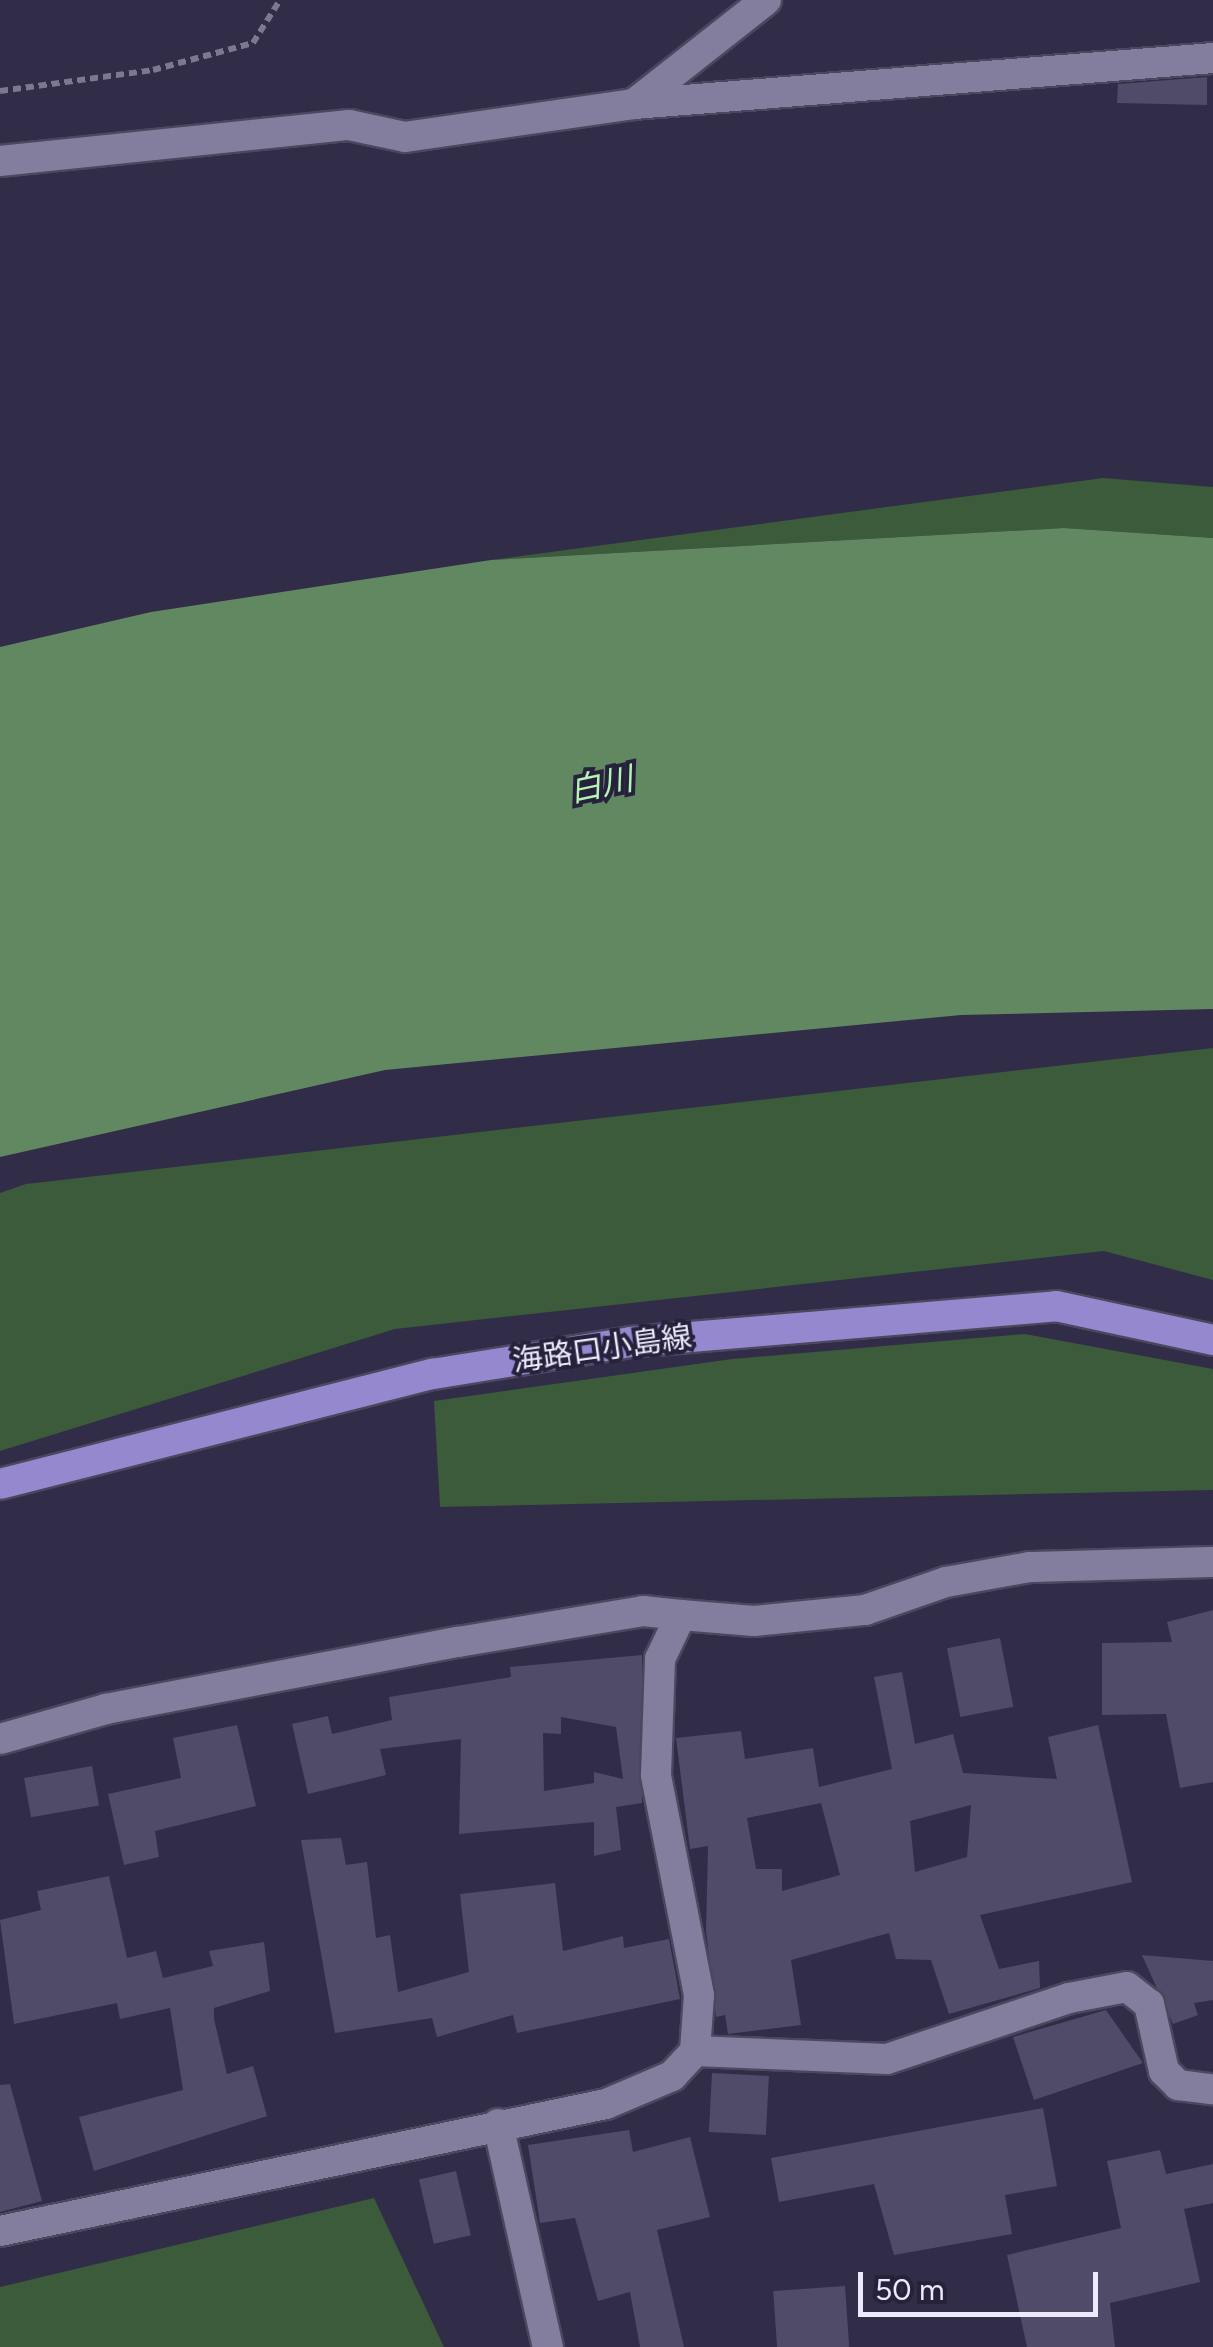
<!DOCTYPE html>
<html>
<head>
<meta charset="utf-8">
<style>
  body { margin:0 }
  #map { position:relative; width:1213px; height:2347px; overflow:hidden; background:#312c47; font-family:Figtree,"Noto Sans JP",sans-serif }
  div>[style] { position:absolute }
  .green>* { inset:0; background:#3b5b3a }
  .water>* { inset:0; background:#618860 }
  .building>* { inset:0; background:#504b68; transform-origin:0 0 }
  .path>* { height:6px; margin-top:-3px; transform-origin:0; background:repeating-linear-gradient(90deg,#7c788f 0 8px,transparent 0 13px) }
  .roads { filter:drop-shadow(2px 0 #4b475e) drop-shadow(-2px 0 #4b475e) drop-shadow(0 2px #4b475e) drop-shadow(0 -2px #4b475e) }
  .minor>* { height:30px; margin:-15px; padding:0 15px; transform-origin:15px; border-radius:15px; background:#837e9e }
  .major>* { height:30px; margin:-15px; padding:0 15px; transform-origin:15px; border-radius:15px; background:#9688cf }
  span { translate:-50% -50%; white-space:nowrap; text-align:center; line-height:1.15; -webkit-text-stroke:8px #27223c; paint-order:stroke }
  .street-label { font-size:30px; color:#ebe9fb }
  .water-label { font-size:32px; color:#b6f4b4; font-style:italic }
  .scale { position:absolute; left:858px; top:2272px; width:240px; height:45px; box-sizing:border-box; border:5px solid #ebe9fb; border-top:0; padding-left:12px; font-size:30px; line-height:35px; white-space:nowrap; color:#ebe9fb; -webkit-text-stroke:8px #27223c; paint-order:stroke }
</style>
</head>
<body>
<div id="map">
  <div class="green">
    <div style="clip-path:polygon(1103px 478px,1213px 487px,1213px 538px,1064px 528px,491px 560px)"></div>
    <div style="clip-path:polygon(1213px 1048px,1213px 1280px,1104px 1251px,395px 1329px,0 1451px,0 1193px,26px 1184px)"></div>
    <div style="clip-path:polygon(1025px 1334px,1213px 1369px,1213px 1490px,440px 1507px,434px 1401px,732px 1359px)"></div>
    <div style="clip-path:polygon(374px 2198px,444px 2347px,0 2347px,0 2287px)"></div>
  </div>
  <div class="water">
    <div style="clip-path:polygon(1064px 528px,1213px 538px,1213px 1009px,961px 1015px,385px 1070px,0 1157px,0 647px,151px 612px,491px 560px)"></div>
  </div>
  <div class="building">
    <div style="clip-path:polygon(1207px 77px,1207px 105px,1117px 103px,1118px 84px)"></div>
    <div style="clip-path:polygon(1213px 1610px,1213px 1782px,1180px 1788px,1166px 1714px,1102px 1715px,1102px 1643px,1172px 1642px,1167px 1622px)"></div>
    <div style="left:1000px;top:1638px;width:70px;height:54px;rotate:79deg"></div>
    <div style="clip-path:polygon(evenodd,642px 1655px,642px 1803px,616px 1807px,621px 1850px,594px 1856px,594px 1822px,459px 1834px,461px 1739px,380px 1749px,386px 1775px,308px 1794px,292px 1724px,328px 1716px,332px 1734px,392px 1720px,389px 1697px,511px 1677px,510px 1667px,642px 1655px,561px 1717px,616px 1727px,623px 1779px,594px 1772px,594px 1783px,544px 1791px,543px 1733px,561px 1734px,561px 1717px)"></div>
    <div style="clip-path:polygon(evenodd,902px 1672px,915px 1744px,953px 1734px,963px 1773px,1057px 1779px,1048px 1737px,1098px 1725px,1132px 1882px,980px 1915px,999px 1969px,1039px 1961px,1040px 1988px,949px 2014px,931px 1960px,896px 1959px,889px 1933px,791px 1960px,801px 2025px,728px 2034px,725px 2015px,716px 2017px,706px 1931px,708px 1846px,690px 1849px,676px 1738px,741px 1731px,745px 1759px,813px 1748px,819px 1787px,892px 1769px,874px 1677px,902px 1672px,821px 1803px,840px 1875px,782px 1891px,782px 1869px,756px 1869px,747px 1818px,821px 1803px,902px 1672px,971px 1805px,967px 1857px,915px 1872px,910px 1821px,971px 1805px)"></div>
    <div style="clip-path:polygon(237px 1725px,256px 1806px,155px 1831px,159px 1857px,124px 1865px,108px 1794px,181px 1778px,173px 1738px)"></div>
    <div style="left:92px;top:1766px;width:40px;height:69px;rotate:80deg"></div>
    <div style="clip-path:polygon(341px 1838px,346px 1865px,367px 1862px,376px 1938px,390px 1935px,398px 1992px,469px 1972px,460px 1894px,555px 1883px,563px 1951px,623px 1936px,624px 1948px,669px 1939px,680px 1999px,517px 2033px,513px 2015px,437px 2037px,432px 2018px,335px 2033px,301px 1840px)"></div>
    <div style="clip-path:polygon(109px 1876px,127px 1958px,156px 1951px,163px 1978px,213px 1966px,209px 1951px,264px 1942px,270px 1991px,214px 2008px,214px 2019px,227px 2074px,253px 2066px,267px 2116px,94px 2171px,79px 2117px,183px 2090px,170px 2008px,120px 2019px,117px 2003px,14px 2024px,0 1920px,41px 1910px,37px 1891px)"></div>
    <div style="clip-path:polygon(1142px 1955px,1213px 1961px,1213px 2000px,1194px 2003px,1198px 2015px,1173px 2024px)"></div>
    <div style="clip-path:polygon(1106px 2010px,1143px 2063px,1034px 2100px,1013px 2037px)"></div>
    <div style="left:712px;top:2073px;width:57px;height:59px;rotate:3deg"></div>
    <div style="clip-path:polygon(10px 2084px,42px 2201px,0 2212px,0 2085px)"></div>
    <div style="clip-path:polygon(1043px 2108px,1057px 2186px,1005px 2195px,1012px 2234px,894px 2255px,874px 2184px,779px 2202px,771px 2158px)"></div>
    <div style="clip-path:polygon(629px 2130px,633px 2152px,690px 2137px,710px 2217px,657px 2230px,684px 2347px,640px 2347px,630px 2292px,598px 2301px,575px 2218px,540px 2223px,528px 2145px)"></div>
    <div style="clip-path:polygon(1160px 2150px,1166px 2174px,1213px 2164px,1213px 2203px,1184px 2209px,1200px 2282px,1110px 2303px,1115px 2347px,1027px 2347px,1007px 2255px,1121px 2228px,1107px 2161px)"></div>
    <div style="left:456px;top:2171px;width:66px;height:38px;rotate:77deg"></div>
    <div style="left:845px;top:2286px;width:61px;height:72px;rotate:86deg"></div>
  </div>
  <div class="path">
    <div style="left:0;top:91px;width:154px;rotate:-7.8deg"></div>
    <div style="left:153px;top:70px;width:104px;rotate:-15.1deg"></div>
    <div style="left:253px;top:43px;width:51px;rotate:-57.9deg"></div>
  </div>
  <div class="roads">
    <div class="minor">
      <div style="left:634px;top:104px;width:168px;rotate:-38.2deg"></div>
      <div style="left:0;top:161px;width:351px;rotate:-5.9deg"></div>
      <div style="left:349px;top:125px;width:57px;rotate:12.1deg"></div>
      <div style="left:405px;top:137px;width:231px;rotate:-8.2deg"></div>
      <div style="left:634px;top:104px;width:581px;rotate:-4.54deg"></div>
      <div style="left:0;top:1739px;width:110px;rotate:-15.8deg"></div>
      <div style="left:106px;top:1709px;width:358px;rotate:-10.8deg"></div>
      <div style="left:458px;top:1642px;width:188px;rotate:-9.5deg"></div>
      <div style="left:643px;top:1611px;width:38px;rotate:6deg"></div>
      <div style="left:695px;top:2051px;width:192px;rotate:2.4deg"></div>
      <div style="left:887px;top:2059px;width:192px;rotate:-18.5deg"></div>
      <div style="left:1069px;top:1998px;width:59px;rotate:-10.7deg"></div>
      <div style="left:1127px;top:1987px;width:28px;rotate:38deg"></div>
      <div style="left:1149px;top:2004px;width:69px;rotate:77.4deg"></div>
      <div style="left:1164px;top:2071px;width:20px;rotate:45deg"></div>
      <div style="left:1178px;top:2085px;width:35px;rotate:7deg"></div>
      <div style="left:498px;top:2124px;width:229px;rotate:77.4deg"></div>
      <div style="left:0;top:2231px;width:619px;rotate:-11.84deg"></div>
      <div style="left:606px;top:2104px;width:72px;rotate:-23deg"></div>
      <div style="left:672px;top:2076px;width:34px;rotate:-47deg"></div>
      <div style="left:695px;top:2051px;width:56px;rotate:-85.9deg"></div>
      <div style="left:699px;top:1995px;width:224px;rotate:-101.1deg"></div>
      <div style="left:656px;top:1775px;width:116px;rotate:-88deg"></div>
      <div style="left:660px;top:1659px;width:49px;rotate:-64.5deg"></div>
      <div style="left:681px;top:1615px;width:73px;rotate:4.7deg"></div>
      <div style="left:754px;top:1621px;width:112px;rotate:-5.7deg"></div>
      <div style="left:865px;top:1610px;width:86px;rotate:-19.1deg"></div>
      <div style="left:946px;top:1582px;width:85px;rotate:-10.1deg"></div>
      <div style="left:1030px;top:1567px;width:183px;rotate:-1.6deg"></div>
    </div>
    <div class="major">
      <div style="left:0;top:1484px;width:447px;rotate:-14.3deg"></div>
      <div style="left:433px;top:1374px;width:201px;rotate:-9.2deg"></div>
      <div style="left:631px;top:1342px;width:427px;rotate:-4.8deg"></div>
      <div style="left:1056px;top:1306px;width:161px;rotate:12.2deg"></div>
    </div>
  </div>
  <div class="street-label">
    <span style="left:602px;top:1349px;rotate:-8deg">海路口小島線</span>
  </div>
  <div class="water-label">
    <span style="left:601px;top:785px;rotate:-12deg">白川</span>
  </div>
  <div class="scale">50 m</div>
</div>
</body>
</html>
